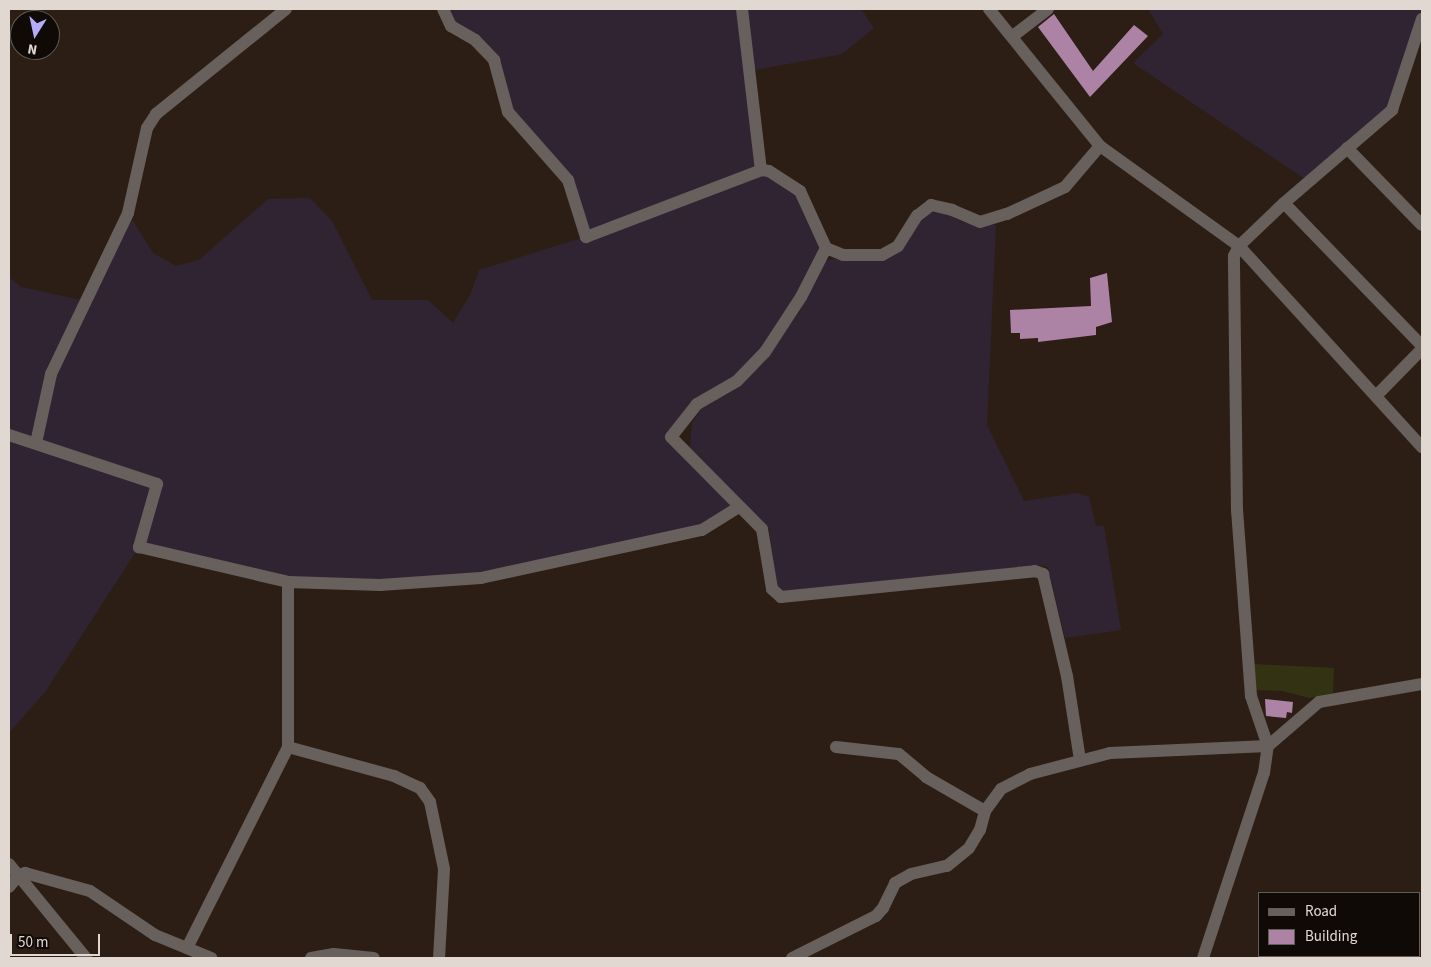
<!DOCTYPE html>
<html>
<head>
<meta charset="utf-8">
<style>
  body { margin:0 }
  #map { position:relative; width:1431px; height:967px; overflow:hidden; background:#2d1e15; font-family:"Source Sans 3",sans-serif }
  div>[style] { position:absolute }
  .education>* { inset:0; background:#302432 }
  .green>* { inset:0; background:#333314 }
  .building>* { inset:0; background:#ac82a5 }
  .minor>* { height:12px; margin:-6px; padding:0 6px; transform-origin:6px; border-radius:6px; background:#68605c }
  span { translate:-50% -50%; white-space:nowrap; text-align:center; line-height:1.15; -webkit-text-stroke:5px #100a06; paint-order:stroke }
  .frame { position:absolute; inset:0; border:10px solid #e2d8d2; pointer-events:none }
  .legend { position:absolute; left:1258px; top:892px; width:162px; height:65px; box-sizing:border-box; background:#100a06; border:1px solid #645c58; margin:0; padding:6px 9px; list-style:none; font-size:15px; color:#e2d8d2 }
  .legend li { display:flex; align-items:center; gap:10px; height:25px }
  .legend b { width:25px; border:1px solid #645c58 }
  .north { position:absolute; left:10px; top:10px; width:50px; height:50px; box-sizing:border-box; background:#100a06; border:1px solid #645c58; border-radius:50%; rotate:190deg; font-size:14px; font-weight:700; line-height:20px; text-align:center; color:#e2d8d2 }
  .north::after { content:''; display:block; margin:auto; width:18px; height:22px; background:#b4acf9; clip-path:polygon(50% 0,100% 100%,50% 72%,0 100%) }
  .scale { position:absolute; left:10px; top:934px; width:90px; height:22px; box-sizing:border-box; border:2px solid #e2d8d2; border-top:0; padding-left:6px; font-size:15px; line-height:18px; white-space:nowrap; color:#e2d8d2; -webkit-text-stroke:4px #100a06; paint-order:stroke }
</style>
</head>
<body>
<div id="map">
  <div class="education">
    <div style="clip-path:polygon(443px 9px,861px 9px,874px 28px,842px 54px,750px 71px,761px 170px,800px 191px,826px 248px,765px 352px,697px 404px,671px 437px,739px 507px,702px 530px,481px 578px,288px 582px,139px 547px,45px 692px,9px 733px,9px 277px,21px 287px,86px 301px,128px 213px,153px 253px,176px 266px,199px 260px,268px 199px,310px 198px,332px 221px,372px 300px,428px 300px,453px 323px,471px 293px,479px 270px,585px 237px,568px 180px,508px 112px,489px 54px,451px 26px)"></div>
    <div style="clip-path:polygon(1148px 9px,1422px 9px,1422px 19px,1399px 98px,1308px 181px,1133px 63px,1163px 34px)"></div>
    <div style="clip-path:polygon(927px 212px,945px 213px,962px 222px,996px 225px,987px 425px,1024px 501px,1077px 493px,1089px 497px,1096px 526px,1104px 526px,1121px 630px,1065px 638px,1048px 567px,1034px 565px,782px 595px,775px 589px,769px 528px,690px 447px,692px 423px,702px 408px,745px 381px,769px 352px,799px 313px,821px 262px,842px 257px,890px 257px)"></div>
  </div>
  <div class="green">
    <div style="clip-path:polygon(1253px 664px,1334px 668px,1333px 693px,1309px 698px,1283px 691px,1256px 690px)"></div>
  </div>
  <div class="building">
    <div style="clip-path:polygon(1054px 14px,1093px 71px,1134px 25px,1148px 36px,1090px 97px,1038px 27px)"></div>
    <div style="clip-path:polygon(1107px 273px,1112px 322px,1096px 327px,1096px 335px,1038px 342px,1038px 338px,1020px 339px,1020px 333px,1011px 333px,1010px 310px,1091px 306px,1090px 278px)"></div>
    <div style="clip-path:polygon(1265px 699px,1293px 702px,1292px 713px,1287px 712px,1286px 718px,1266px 716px)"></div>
  </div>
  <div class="minor">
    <div style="left:443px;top:9px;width:19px;rotate:65deg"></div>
    <div style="left:451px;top:26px;width:28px;rotate:30deg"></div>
    <div style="left:475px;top:40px;width:28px;rotate:46deg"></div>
    <div style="left:494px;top:60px;width:54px;rotate:74.9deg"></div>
    <div style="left:508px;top:112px;width:91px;rotate:48.6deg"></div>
    <div style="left:568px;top:180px;width:60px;rotate:72.5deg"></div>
    <div style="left:586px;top:237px;width:187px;rotate:-20.9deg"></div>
    <div style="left:761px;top:170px;width:8px;rotate:7deg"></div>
    <div style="left:769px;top:171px;width:37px;rotate:33deg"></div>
    <div style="left:800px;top:191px;width:63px;rotate:65.5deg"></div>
    <div style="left:826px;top:248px;width:18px;rotate:22deg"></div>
    <div style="left:843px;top:255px;width:39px"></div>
    <div style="left:882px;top:255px;width:18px;rotate:-29deg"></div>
    <div style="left:898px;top:246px;width:36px;rotate:-58deg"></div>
    <div style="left:917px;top:216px;width:18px;rotate:-38deg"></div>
    <div style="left:931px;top:205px;width:22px;rotate:13deg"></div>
    <div style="left:952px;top:210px;width:30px;rotate:23deg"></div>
    <div style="left:980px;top:222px;width:28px;rotate:-17deg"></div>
    <div style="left:1007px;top:214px;width:64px;rotate:-25deg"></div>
    <div style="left:1065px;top:187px;width:54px;rotate:-49.5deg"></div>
    <div style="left:742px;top:9px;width:162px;rotate:83.3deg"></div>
    <div style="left:989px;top:9px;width:176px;rotate:51deg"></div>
    <div style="left:1100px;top:146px;width:171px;rotate:35.7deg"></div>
    <div style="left:1239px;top:246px;width:272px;rotate:47.7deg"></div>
    <div style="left:1013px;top:36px;width:44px;rotate:-37.6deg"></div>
    <div style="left:1347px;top:148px;width:107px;rotate:45.8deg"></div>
    <div style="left:1284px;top:203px;width:199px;rotate:46deg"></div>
    <div style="left:826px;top:248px;width:55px;rotate:117deg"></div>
    <div style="left:801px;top:297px;width:66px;rotate:123.2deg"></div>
    <div style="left:765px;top:352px;width:40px;rotate:134deg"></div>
    <div style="left:737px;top:381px;width:46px;rotate:150.1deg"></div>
    <div style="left:697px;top:404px;width:42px;rotate:128.2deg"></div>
    <div style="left:671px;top:437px;width:129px;rotate:45.3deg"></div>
    <div style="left:762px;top:529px;width:61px;rotate:80.5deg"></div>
    <div style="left:772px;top:589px;width:12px;rotate:42deg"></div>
    <div style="left:781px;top:597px;width:255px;rotate:-5.8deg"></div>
    <div style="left:1035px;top:571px;width:9px;rotate:21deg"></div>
    <div style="left:1043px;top:574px;width:105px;rotate:76.8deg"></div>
    <div style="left:1067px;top:676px;width:85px;rotate:81.2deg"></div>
    <div style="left:1377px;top:395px;width:64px;rotate:-45.6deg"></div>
    <div style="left:9px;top:435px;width:156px;rotate:18.3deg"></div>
    <div style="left:157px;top:484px;width:66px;rotate:105.9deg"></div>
    <div style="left:139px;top:547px;width:153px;rotate:13.2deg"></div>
    <div style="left:288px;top:582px;width:92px;rotate:1.9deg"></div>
    <div style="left:380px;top:585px;width:101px;rotate:-4deg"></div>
    <div style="left:481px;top:578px;width:226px;rotate:-12.3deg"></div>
    <div style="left:702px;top:530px;width:44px;rotate:-31.9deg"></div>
    <div style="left:36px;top:443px;width:71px;rotate:-77.7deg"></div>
    <div style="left:51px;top:374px;width:178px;rotate:-64.4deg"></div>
    <div style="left:128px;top:213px;width:87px;rotate:-77.4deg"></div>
    <div style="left:147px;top:128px;width:17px;rotate:-57deg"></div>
    <div style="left:156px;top:114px;width:167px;rotate:-38.9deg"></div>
    <div style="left:288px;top:747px;width:110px;rotate:15.3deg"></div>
    <div style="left:394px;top:776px;width:29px;rotate:25deg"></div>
    <div style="left:420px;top:788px;width:17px;rotate:54deg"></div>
    <div style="left:430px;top:802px;width:68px;rotate:78.2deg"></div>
    <div style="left:444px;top:869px;width:89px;rotate:93.2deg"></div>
    <div style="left:836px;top:747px;width:63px;rotate:6.3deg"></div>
    <div style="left:899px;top:754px;width:35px;rotate:40deg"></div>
    <div style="left:926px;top:777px;width:68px;rotate:30deg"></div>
    <div style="left:9px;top:864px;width:122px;rotate:50.7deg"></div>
    <div style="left:9px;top:887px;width:14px;rotate:-51deg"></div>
    <div style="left:18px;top:876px;width:8px;rotate:-23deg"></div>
    <div style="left:25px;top:873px;width:67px;rotate:15.5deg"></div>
    <div style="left:90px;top:891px;width:78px;rotate:34.1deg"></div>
    <div style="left:155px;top:935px;width:61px;rotate:22.3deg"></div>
    <div style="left:187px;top:948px;width:225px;rotate:-63.3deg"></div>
    <div style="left:288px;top:747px;width:165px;rotate:-90deg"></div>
    <div style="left:311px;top:958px;width:23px;rotate:-10deg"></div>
    <div style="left:334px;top:954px;width:40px;rotate:5.7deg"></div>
    <div style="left:792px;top:958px;width:94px;rotate:-26.6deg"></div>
    <div style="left:876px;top:916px;width:11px;rotate:-49deg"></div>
    <div style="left:883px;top:908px;width:28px;rotate:-64deg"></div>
    <div style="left:895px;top:883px;width:18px;rotate:-29deg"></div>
    <div style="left:911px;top:874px;width:37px;rotate:-13deg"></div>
    <div style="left:947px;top:866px;width:28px;rotate:-39deg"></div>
    <div style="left:969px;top:848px;width:21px;rotate:-59deg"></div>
    <div style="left:980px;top:830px;width:20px;rotate:-75deg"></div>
    <div style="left:985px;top:811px;width:27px;rotate:-54deg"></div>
    <div style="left:1001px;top:789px;width:33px;rotate:-27deg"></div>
    <div style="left:1030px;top:774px;width:83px;rotate:-14.7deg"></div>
    <div style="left:1110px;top:753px;width:158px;rotate:-2.5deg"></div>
    <div style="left:1268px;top:746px;width:67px;rotate:-40.8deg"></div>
    <div style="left:1319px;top:702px;width:105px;rotate:-9.9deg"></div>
    <div style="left:1203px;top:958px;width:195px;rotate:-71.8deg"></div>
    <div style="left:1264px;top:773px;width:27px;rotate:-82deg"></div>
    <div style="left:1268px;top:746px;width:53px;rotate:-108.8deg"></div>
    <div style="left:1251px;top:696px;width:186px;rotate:-94.3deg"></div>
    <div style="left:1237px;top:511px;width:255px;rotate:-90.7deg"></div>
    <div style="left:1234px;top:256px;width:11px;rotate:-63deg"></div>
    <div style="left:1239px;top:246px;width:62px;rotate:-43.7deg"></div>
    <div style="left:1284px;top:203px;width:143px;rotate:-40.7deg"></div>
    <div style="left:1392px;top:110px;width:96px;rotate:-71.8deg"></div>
  </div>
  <div class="frame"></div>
  <ul class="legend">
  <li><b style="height:6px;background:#68605c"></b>Road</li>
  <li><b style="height:14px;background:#ac82a5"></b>Building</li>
  </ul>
  <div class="north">N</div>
  <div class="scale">50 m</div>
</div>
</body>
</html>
